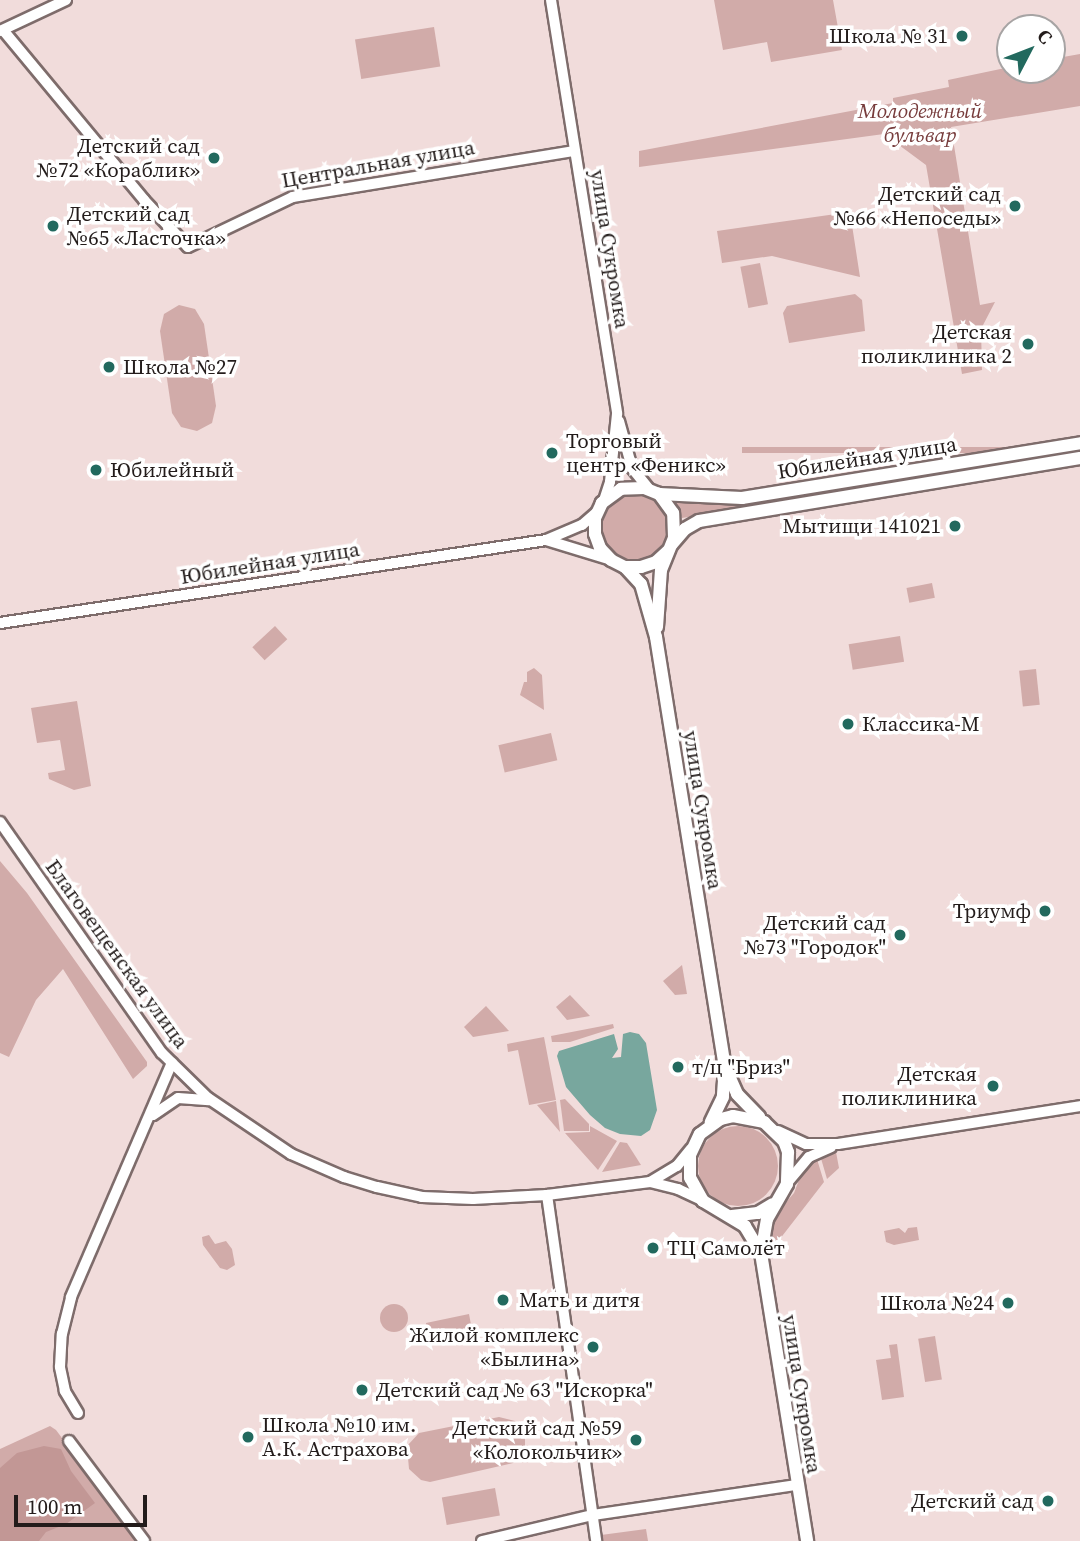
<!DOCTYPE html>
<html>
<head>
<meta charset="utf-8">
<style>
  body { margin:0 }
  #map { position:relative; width:1080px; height:1541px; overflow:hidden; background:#f1dcdb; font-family:"Source Serif 4",serif }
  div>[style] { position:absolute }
  .green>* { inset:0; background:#d1aba9; transform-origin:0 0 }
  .round { border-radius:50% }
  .forest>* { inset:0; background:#c29795 }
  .water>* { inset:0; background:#78a79e }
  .roads { filter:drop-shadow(2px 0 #7e6c6b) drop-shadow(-2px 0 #7e6c6b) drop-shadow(0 2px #7e6c6b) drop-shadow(0 -2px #7e6c6b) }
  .minor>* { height:10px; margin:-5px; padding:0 5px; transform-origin:5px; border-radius:5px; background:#fff }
  .major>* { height:12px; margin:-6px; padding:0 6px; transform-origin:6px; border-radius:6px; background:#fff }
  .dots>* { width:19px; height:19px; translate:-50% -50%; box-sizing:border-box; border:4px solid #fff; border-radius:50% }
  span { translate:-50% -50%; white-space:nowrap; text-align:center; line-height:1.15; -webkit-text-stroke:7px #fff; paint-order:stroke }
  .poi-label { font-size:21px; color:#231c1b }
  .right { translate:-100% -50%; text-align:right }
  .left { translate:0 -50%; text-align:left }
  .park-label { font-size:21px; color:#773c3c; font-style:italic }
  .street-label { font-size:21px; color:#231c1b }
  .north { position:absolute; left:996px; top:14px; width:70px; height:70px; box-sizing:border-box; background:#fff; border:2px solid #a7a4a4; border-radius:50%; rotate:48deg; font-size:19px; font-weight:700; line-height:28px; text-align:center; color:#231c1b }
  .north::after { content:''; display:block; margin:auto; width:24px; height:32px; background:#22695e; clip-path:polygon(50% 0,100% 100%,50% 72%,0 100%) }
  .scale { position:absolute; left:14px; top:1495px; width:133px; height:32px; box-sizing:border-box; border:4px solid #231c1b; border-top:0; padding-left:9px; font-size:21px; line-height:24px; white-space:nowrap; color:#231c1b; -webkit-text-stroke:5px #fff; paint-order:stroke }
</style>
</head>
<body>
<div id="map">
  <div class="green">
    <div style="clip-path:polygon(714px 0,833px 0,842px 50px,771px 62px,767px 42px,723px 50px)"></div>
    <div style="left:434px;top:27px;width:40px;height:80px;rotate:81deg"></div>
    <div style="clip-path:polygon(1080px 54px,1080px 106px,951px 127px,980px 305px,995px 302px,981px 329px,982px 370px,962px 374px,926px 165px,884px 134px,639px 167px,639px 151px,893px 103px,893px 98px,949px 87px,948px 80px,1010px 67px,1010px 70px,1052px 70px,1052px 59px)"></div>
    <div style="clip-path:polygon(850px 212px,860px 277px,772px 256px,722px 263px,717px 231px)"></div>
    <div style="left:760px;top:263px;width:42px;height:20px;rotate:79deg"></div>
    <div style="clip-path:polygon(855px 294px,862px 300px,865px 331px,789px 343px,783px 313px,787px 306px)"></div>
    <div style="clip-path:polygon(179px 305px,195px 309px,204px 324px,216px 406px,212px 423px,197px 431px,181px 427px,172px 413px,160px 331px,164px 314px)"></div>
    <div style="left:1080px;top:447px;width:6px;height:338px;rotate:90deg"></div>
    <div class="round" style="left:602px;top:494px;width:66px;height:66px"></div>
    <div style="clip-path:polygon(674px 499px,740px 503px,741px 509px,682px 518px)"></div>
    <div style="left:932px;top:583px;width:15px;height:26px;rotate:79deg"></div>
    <div style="left:275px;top:626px;width:18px;height:31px;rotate:47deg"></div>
    <div style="left:900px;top:636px;width:26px;height:52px;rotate:81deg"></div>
    <div style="clip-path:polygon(534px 668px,542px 675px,544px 710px,520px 695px,524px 682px,527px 682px,527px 672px)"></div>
    <div style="left:1036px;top:669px;width:36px;height:17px;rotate:84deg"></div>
    <div style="clip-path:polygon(77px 701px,91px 786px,74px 790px,49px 779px,48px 773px,65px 770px,60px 740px,37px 743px,31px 708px)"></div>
    <div style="left:551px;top:733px;width:28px;height:54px;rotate:77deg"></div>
    <div style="clip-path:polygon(0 861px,27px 893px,147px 1062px,147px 1066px,133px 1079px,63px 969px,36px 1000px,9px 1057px,0 1053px)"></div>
    <div style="clip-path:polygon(682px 965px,687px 994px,675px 995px,663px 981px)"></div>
    <div style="clip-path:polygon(570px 995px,590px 1016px,567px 1020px,556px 1007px)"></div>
    <div style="clip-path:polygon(486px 1006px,509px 1031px,473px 1037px,464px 1027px)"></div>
    <div style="clip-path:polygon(613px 1024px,614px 1028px,570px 1042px,552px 1042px,551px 1036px)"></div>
    <div style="clip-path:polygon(544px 1037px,556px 1100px,529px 1105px,518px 1050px,508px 1052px,507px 1044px)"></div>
    <div style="clip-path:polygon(565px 1099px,589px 1124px,589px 1131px,564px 1131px,560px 1100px)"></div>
    <div style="clip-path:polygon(556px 1101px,560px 1132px,537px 1105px)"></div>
    <div style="clip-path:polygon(590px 1126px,617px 1141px,598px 1170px,565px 1133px,590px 1132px)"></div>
    <div class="round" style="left:698px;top:1126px;width:80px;height:80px"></div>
    <div style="clip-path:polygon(620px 1142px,627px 1143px,641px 1165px,602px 1172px)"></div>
    <div style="clip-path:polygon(836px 1152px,839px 1168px,827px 1179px,820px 1155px)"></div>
    <div style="clip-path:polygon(816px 1156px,824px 1182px,776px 1244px,768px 1243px,774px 1216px,794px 1193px,804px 1167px)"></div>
    <div style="clip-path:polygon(917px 1227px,919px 1240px,894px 1245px,886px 1242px,884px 1231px,899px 1228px,905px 1233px,908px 1228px)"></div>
    <div style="clip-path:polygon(209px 1235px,215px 1244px,226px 1241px,232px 1249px,235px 1265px,227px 1270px,220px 1268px,203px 1245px,202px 1237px)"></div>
    <div class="round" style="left:380px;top:1304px;width:28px;height:28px"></div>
    <div style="clip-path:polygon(469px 1314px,473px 1335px,428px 1342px,426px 1323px)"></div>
    <div style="left:935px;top:1336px;width:44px;height:17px;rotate:81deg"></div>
    <div style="clip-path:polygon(897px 1344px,904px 1397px,882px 1400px,876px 1360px,891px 1358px,889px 1345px)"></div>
    <div style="clip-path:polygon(499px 1417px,515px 1421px,525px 1435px,525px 1448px,513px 1463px,430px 1482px,421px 1480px,409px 1469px,407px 1446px,419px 1433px)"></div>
    <div style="clip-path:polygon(50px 1426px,56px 1430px,139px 1541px,0 1541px,0 1449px)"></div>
    <div style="left:495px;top:1488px;width:28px;height:54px;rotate:80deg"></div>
    <div style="clip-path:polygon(646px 1529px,648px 1541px,602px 1541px,601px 1535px)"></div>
  </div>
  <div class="forest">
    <div style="clip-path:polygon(44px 1446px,61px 1449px,71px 1471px,95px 1503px,66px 1524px,46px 1532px,39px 1541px,0 1541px,0 1468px,17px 1453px)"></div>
  </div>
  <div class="water">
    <div style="clip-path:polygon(630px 1032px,639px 1034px,646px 1043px,657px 1110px,650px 1130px,641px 1136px,620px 1134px,605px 1128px,590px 1115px,566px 1087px,557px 1056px,559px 1051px,614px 1034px,618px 1049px,612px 1058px,621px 1057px,623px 1034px)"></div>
  </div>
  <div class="roads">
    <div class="minor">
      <div style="left:551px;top:0;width:419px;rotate:80.9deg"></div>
      <div style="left:617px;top:414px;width:68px;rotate:95.9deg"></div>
      <div style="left:610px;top:482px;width:19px;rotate:108deg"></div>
      <div style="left:3px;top:30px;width:221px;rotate:50.3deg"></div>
      <div style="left:144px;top:200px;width:64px;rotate:46.9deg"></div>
      <div style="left:188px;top:247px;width:116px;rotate:-25.5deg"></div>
      <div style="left:293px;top:197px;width:285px;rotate:-9.3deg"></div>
      <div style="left:0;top:31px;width:73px;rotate:-25.2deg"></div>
      <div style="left:619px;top:421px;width:49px;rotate:74.5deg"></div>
      <div style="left:632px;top:468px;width:27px;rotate:51deg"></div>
      <div style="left:546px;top:540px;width:65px;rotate:17deg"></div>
      <div style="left:0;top:623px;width:552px;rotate:-8.64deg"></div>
      <div style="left:546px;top:540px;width:39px;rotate:-23deg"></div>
      <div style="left:582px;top:525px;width:21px;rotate:-41deg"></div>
      <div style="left:0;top:822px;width:282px;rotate:55deg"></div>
      <div style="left:162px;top:1053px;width:64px;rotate:44.4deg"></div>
      <div style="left:208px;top:1098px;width:100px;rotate:34deg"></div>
      <div style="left:291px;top:1154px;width:58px;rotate:23.5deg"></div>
      <div style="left:344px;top:1177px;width:34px;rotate:17deg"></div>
      <div style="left:377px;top:1187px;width:46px;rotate:12.5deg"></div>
      <div style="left:422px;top:1197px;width:51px;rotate:2.2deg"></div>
      <div style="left:473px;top:1199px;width:74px;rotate:-3.1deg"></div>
      <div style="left:547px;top:1195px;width:104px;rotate:-7.2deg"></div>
      <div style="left:650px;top:1182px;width:31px;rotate:-31deg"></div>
      <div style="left:677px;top:1166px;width:22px;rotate:-51deg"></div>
      <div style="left:153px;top:1115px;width:30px;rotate:-34deg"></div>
      <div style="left:178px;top:1098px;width:31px;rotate:4deg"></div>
      <div style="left:778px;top:1131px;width:31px;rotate:25deg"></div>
      <div style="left:806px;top:1144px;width:32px"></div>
      <div style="left:838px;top:1144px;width:245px;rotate:-8.9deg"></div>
      <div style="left:650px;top:1182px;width:29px;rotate:14deg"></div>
      <div style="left:678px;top:1189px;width:26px;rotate:25deg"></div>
      <div style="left:787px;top:1183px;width:34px;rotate:-50deg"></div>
      <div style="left:809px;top:1157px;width:24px;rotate:-24deg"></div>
      <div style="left:547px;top:1195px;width:349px;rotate:81.9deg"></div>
      <div style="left:78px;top:1413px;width:26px;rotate:-121deg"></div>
      <div style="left:65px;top:1391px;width:25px;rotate:-102deg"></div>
      <div style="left:60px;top:1367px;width:33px;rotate:-87deg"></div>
      <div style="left:62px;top:1334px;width:38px;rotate:-76deg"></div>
      <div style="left:71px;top:1297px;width:255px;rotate:-66.7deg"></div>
      <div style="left:69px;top:1441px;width:125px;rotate:53.1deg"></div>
      <div style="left:482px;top:1541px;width:114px;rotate:-13.2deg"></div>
      <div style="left:593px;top:1515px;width:206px;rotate:-8.4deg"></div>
    </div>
    <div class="major">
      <div style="left:659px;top:494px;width:83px;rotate:2.8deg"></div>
      <div style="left:742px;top:498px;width:342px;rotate:-9.2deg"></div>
      <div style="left:672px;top:544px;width:20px;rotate:-49deg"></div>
      <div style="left:685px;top:529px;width:16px;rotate:-30deg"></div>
      <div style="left:699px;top:521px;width:386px;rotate:-9.4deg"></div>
      <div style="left:625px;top:567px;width:23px;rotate:47deg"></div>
      <div style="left:641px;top:584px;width:55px;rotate:74.2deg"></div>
      <div style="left:656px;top:637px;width:435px;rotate:80.9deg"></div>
      <div style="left:725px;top:1066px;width:31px;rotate:94deg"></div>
      <div style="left:723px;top:1097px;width:28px;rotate:116deg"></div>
      <div style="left:657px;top:627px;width:57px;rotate:-86deg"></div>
      <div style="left:661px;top:570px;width:35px;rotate:-68deg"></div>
      <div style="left:674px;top:537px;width:24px;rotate:-92deg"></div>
      <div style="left:673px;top:513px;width:24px;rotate:-126deg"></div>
      <div style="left:659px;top:494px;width:16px;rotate:-158deg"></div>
      <div style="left:644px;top:488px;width:23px;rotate:178deg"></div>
      <div style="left:621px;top:489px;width:24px;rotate:144deg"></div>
      <div style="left:602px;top:503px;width:17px;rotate:115deg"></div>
      <div style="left:595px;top:518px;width:16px;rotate:90deg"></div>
      <div style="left:595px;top:534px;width:15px;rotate:70deg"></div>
      <div style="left:600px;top:548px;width:16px;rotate:47deg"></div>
      <div style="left:611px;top:560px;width:16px;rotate:27deg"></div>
      <div style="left:625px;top:567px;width:16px"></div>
      <div style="left:641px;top:567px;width:16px;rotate:-18deg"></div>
      <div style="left:656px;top:562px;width:16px;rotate:-43deg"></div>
      <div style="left:726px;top:1069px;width:27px;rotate:66deg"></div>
      <div style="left:737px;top:1094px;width:32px;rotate:46deg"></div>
      <div style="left:732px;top:1216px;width:26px;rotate:-7deg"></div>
      <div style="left:758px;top:1213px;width:17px;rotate:-31deg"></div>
      <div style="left:761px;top:1253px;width:31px;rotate:-121deg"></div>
      <div style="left:745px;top:1226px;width:49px;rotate:-149.2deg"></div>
      <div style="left:703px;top:1201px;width:26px;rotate:-119deg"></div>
      <div style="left:690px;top:1178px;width:23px;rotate:-90deg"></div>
      <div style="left:690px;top:1155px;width:23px;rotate:-65deg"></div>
      <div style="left:700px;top:1134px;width:26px;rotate:-36deg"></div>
      <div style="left:721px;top:1119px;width:12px;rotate:-14deg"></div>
      <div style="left:733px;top:1116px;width:32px;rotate:11deg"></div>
      <div style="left:764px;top:1122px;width:28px;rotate:44deg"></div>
      <div style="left:784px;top:1141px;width:12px;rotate:70deg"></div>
      <div style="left:788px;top:1152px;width:32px;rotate:92deg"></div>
      <div style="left:787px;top:1184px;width:40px;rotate:119.7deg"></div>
      <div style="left:767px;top:1219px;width:35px;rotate:100deg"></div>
      <div style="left:761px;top:1253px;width:292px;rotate:80.9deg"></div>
    </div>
  </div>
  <div class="dots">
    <div style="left:962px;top:36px;background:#22695e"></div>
    <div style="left:214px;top:158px;background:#22695e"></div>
    <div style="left:1015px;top:206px;background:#22695e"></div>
    <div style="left:53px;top:226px;background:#22695e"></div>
    <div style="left:1028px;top:344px;background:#22695e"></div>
    <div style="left:109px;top:367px;background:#22695e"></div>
    <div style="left:552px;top:453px;background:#22695e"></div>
    <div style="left:96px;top:470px;background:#22695e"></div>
    <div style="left:955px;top:526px;background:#22695e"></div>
    <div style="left:848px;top:724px;background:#22695e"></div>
    <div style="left:1045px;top:911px;background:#22695e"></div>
    <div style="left:900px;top:935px;background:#22695e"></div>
    <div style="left:678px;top:1067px;background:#22695e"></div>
    <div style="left:993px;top:1086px;background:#22695e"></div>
    <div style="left:653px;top:1248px;background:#22695e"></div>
    <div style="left:503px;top:1300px;background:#22695e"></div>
    <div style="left:1008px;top:1303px;background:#22695e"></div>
    <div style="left:593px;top:1347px;background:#22695e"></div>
    <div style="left:362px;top:1390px;background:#22695e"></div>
    <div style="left:248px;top:1437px;background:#22695e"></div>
    <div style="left:636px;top:1440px;background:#22695e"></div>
    <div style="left:1048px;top:1501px;background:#22695e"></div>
  </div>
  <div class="poi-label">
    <span class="right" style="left:948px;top:36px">Школа № 31</span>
    <span class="right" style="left:200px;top:158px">Детский сад<br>№72 «Кораблик»</span>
    <span class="right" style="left:1001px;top:206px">Детский сад<br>№66 «Непоседы»</span>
    <span class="left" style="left:67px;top:226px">Детский сад<br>№65 «Ласточка»</span>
    <span class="right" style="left:1012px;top:344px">Детская<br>поликлиника 2</span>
    <span class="left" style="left:123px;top:367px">Школа №27</span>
    <span class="left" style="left:566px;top:453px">Торговый<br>центр «Феникс»</span>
    <span class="left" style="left:110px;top:470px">Юбилейный</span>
    <span class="right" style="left:941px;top:526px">Мытищи 141021</span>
    <span class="left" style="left:862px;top:724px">Классика-М</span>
    <span class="right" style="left:1031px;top:911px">Триумф</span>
    <span class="right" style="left:886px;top:935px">Детский сад<br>№73 "Городок"</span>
    <span class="left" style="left:692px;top:1067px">т/ц "Бриз"</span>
    <span class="right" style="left:977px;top:1086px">Детская<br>поликлиника</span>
    <span class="left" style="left:667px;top:1248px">ТЦ Самолёт</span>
    <span class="left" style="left:519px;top:1300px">Мать и дитя</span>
    <span class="right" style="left:994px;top:1303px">Школа №24</span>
    <span class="right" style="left:579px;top:1347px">Жилой комплекс<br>«Былина»</span>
    <span class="left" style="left:376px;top:1390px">Детский сад № 63 "Искорка"</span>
    <span class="left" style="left:262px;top:1437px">Школа №10 им.<br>А.К. Астрахова</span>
    <span class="right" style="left:622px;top:1440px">Детский сад №59<br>«Колокольчик»</span>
    <span class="right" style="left:1034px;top:1501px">Детский сад</span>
  </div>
  <div class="park-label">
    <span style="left:920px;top:123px">Молодежный<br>бульвар</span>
  </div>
  <div class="street-label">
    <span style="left:378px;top:164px;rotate:-10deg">Центральная улица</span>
    <span style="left:610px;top:249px;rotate:81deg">улица Сукромка</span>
    <span style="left:867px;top:458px;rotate:-9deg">Юбилейная улица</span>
    <span style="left:270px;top:563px;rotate:-9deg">Юбилейная улица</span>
    <span style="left:703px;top:810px;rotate:81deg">улица Сукромка</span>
    <span style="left:117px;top:954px;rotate:54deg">Благовещенская улица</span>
    <span style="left:802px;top:1394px;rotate:81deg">улица Сукромка</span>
  </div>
  <div class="north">С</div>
  <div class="scale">100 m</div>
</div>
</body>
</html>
